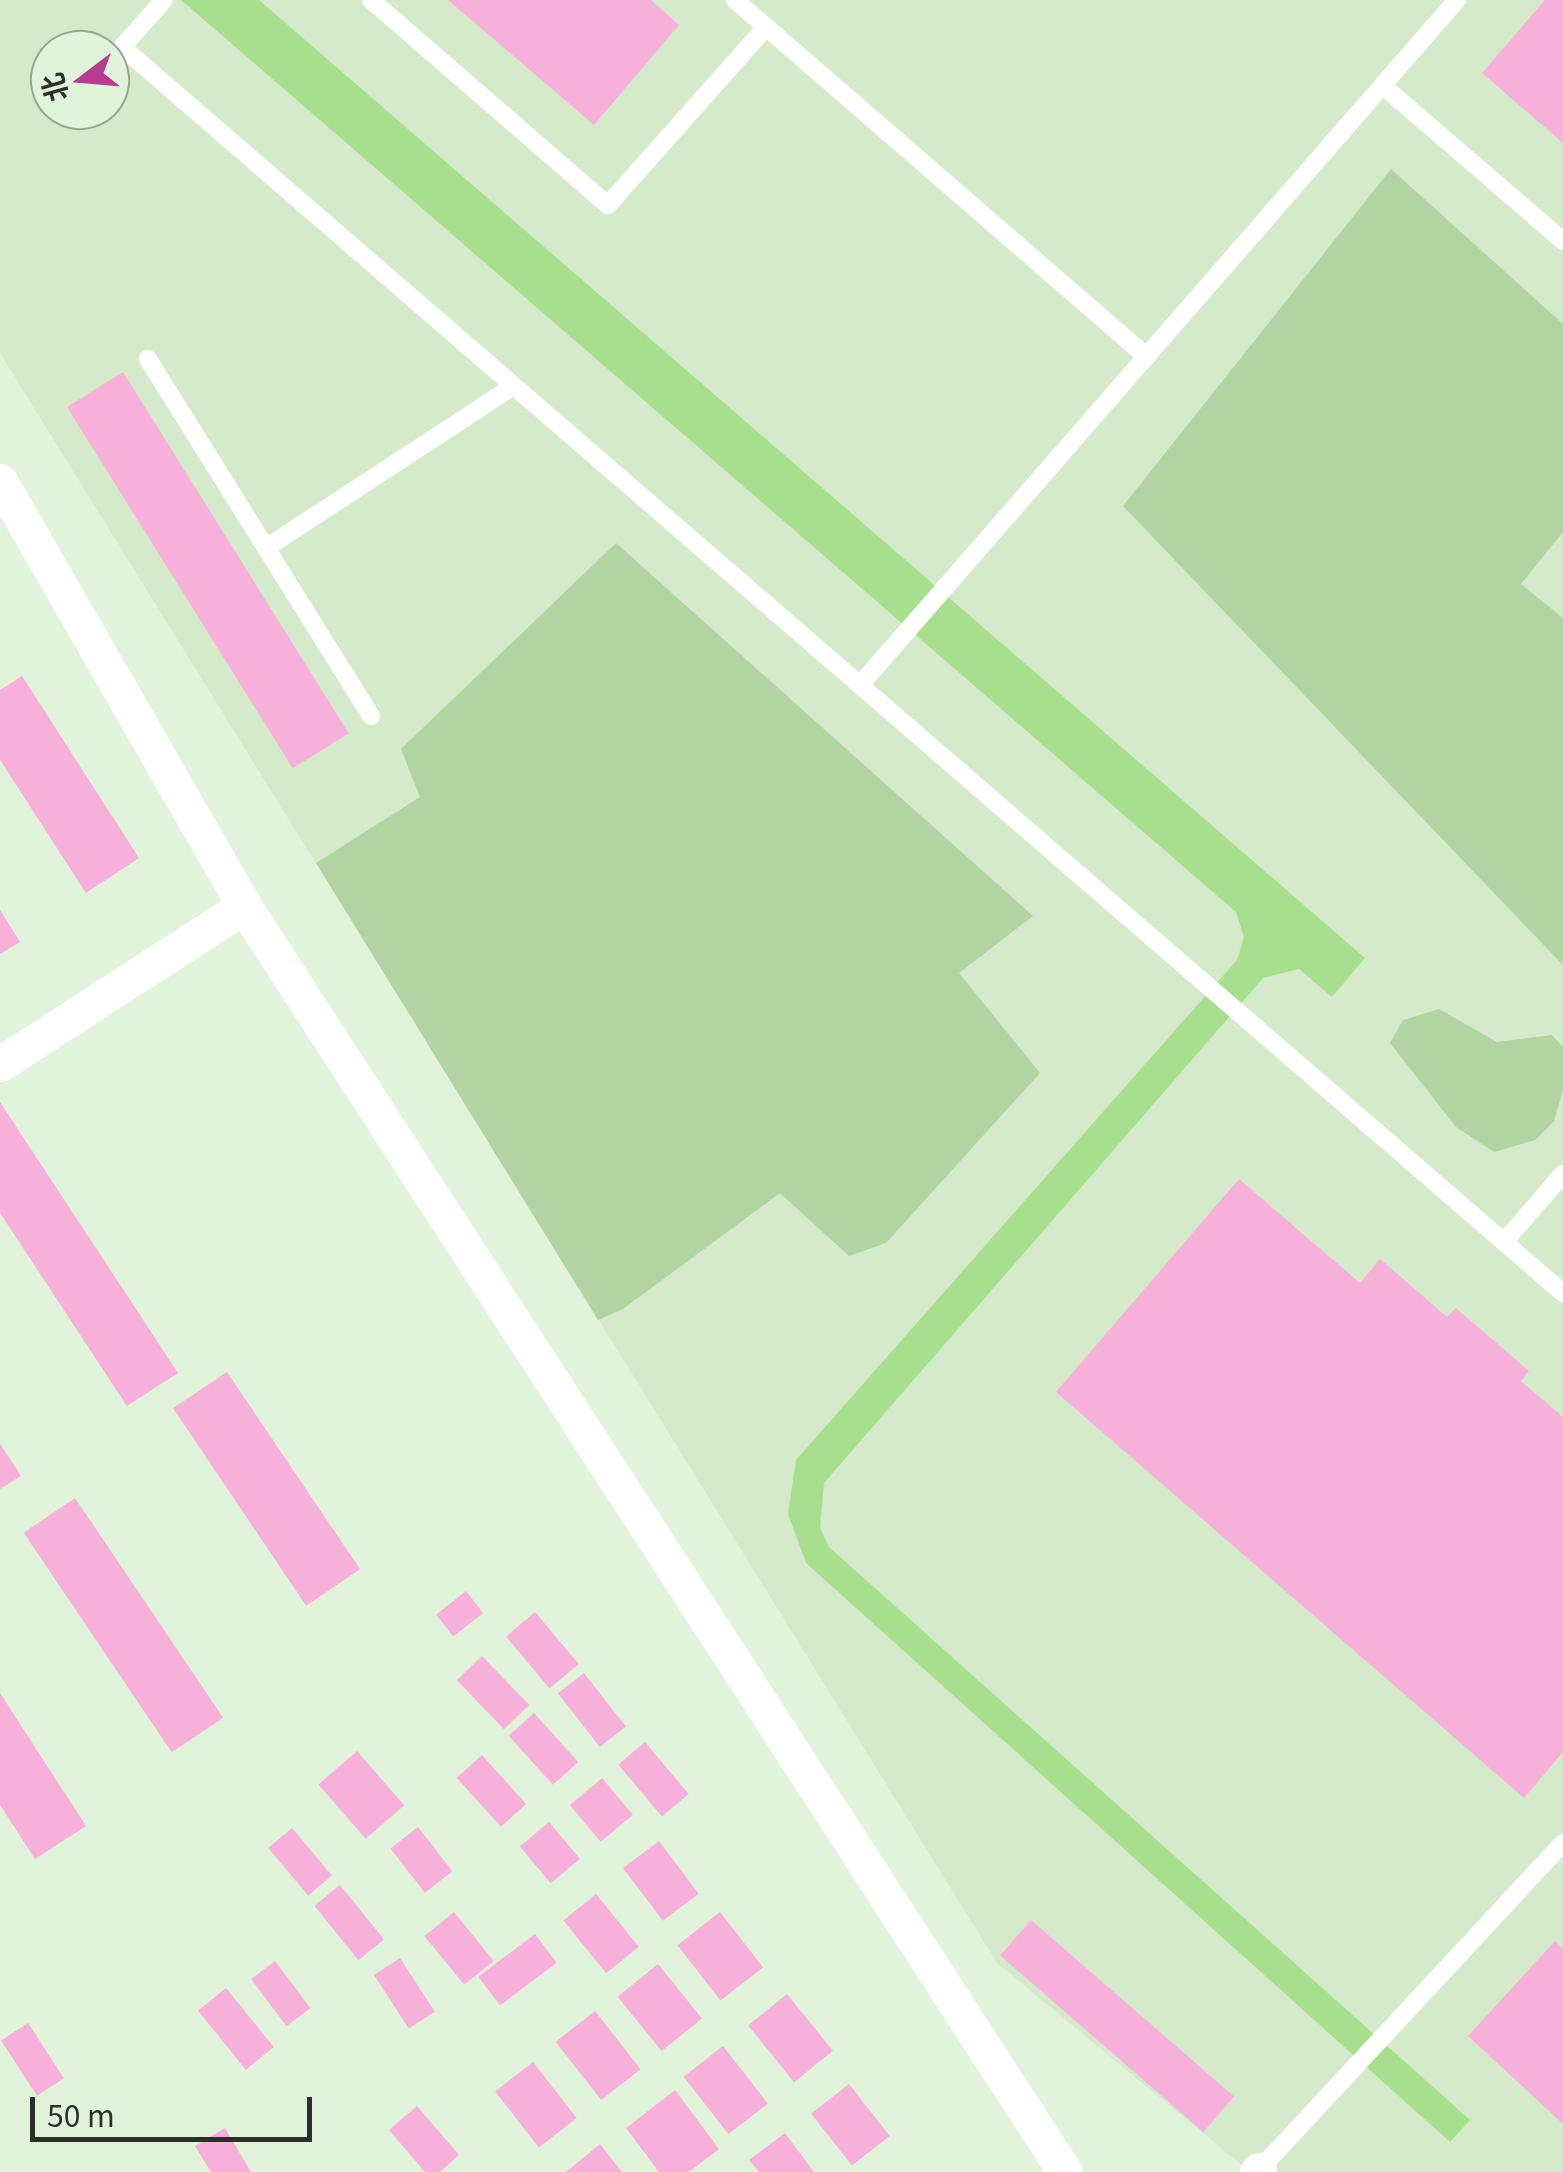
<!DOCTYPE html>
<html>
<head>
<meta charset="utf-8">
<style>
  body { margin:0 }
  #map { position:relative; width:1563px; height:2172px; overflow:hidden; background:#e1f3da; font-family:Georgia,"Noto Sans SC",serif }
  div>[style] { position:absolute }
  .built>* { inset:0; background:#d4eaca }
  .green>* { inset:0; background:#b1d4a2 }
  .water>* { inset:0; background:#a7df8e }
  .building>* { inset:0; background:#f7b0da; transform-origin:0 0 }
  .service>* { height:18px; margin:-9px; padding:0 9px; transform-origin:9px; border-radius:9px; background:#fff }
  .minor>* { height:35px; margin:-17.5px; padding:0 17.5px; transform-origin:17.5px; border-radius:17.5px; background:#fff }
  span { translate:-50% -50%; white-space:nowrap; text-align:center; line-height:1.15; -webkit-text-stroke:8px #e1f3da; paint-order:stroke }
  .north { position:absolute; left:30px; top:30px; width:100px; height:100px; box-sizing:border-box; background:#e1f3da; border:2px solid #98a593; border-radius:50%; rotate:254deg; font-size:28px; font-weight:700; line-height:40px; text-align:center; color:#2b3128 }
  .north::after { content:''; display:block; margin:auto; width:35px; height:45px; background:#b63c8f; clip-path:polygon(50% 0,100% 100%,50% 72%,0 100%) }
  .scale { position:absolute; left:30px; top:2097px; width:282px; height:45px; box-sizing:border-box; border:5px solid #2b3128; border-top:0; padding-left:12px; font-size:30px; line-height:35px; white-space:nowrap; color:#2b3128; -webkit-text-stroke:8px #e1f3da; paint-order:stroke }
</style>
</head>
<body>
<div id="map">
  <div class="built">
    <div style="clip-path:polygon(evenodd,0 0,1563px 0,1563px 2172px,1250px 2172px,997px 1963px,0 353px,0 0,50px 50px,110px 50px,110px 110px,50px 110px,50px 50px)"></div>
  </div>
  <div class="green">
    <div style="clip-path:polygon(1391px 169px,1563px 324px,1563px 532px,1521px 584px,1563px 618px,1563px 965px,1123px 506px)"></div>
    <div style="clip-path:polygon(616px 543px,1033px 916px,959px 973px,1040px 1073px,886px 1243px,849px 1256px,780px 1193px,623px 1309px,598px 1320px,316px 863px,420px 797px,401px 749px)"></div>
    <div style="clip-path:polygon(1439px 1009px,1497px 1042px,1552px 1035px,1563px 1047px,1563px 1090px,1554px 1121px,1535px 1140px,1494px 1152px,1456px 1127px,1390px 1043px,1403px 1020px)"></div>
  </div>
  <div class="water">
    <div style="clip-path:polygon(181px 0,259px 0,1365px 958px,1332px 997px,1299px 969px,1263px 978px,824px 1483px,820px 1528px,829px 1547px,1470px 2120px,1450px 2142px,806px 1563px,788px 1514px,796px 1460px,1237px 960px,1244px 937px,1236px 912px)"></div>
  </div>
  <div class="building">
    <div style="clip-path:polygon(448px 0,651px 0,679px 25px,594px 125px)"></div>
    <div style="clip-path:polygon(1545px 0,1563px 0,1563px 143px,1482px 73px)"></div>
    <div style="left:123px;top:372px;width:426px;height:66px;rotate:58deg"></div>
    <div style="clip-path:polygon(22px 676px,139px 858px,86px 893px,0 760px,0 690px)"></div>
    <div style="clip-path:polygon(0 910px,20px 942px,0 954px)"></div>
    <div style="clip-path:polygon(0 1102px,178px 1373px,127px 1406px,0 1213px)"></div>
    <div style="clip-path:polygon(1239px 1179px,1360px 1283px,1380px 1259px,1447px 1317px,1456px 1308px,1529px 1371px,1521px 1381px,1563px 1417px,1563px 1752px,1524px 1798px,1056px 1392px)"></div>
    <div style="left:227px;top:1372px;width:238px;height:65px;rotate:56deg"></div>
    <div style="clip-path:polygon(0 1444px,21px 1476px,0 1489px)"></div>
    <div style="left:75px;top:1498px;width:265px;height:62px;rotate:56deg"></div>
    <div style="left:466px;top:1591px;width:28px;height:38px;rotate:52deg"></div>
    <div style="left:535px;top:1612px;width:68px;height:38px;rotate:50deg"></div>
    <div style="left:482px;top:1656px;width:68px;height:35px;rotate:46deg"></div>
    <div style="left:584px;top:1673px;width:68px;height:33px;rotate:52deg"></div>
    <div style="clip-path:polygon(0 1693px,86px 1826px,35px 1859px,0 1805px)"></div>
    <div style="left:534px;top:1713px;width:66px;height:34px;rotate:48deg"></div>
    <div style="left:645px;top:1742px;width:68px;height:35px;rotate:50deg"></div>
    <div style="left:357px;top:1751px;width:72px;height:51px;rotate:49deg"></div>
    <div style="left:482px;top:1755px;width:66px;height:34px;rotate:48deg"></div>
    <div style="left:602px;top:1778px;width:48px;height:42px;rotate:50deg"></div>
    <div style="left:549px;top:1822px;width:48px;height:38px;rotate:50deg"></div>
    <div style="left:418px;top:1827px;width:56px;height:35px;rotate:52deg"></div>
    <div style="left:292px;top:1828px;width:62px;height:31px;rotate:50deg"></div>
    <div style="left:659px;top:1841px;width:66px;height:45px;rotate:53deg"></div>
    <div style="left:340px;top:1885px;width:70px;height:33px;rotate:51deg"></div>
    <div style="left:596px;top:1894px;width:68px;height:42px;rotate:51deg"></div>
    <div style="left:454px;top:1912px;width:63px;height:38px;rotate:51deg"></div>
    <div style="left:720px;top:1912px;width:70px;height:54px;rotate:52deg"></div>
    <div style="left:1031px;top:1920px;width:269px;height:47px;rotate:41deg"></div>
    <div style="left:535px;top:1934px;width:36px;height:71px;rotate:53deg"></div>
    <div style="clip-path:polygon(1555px 1941px,1563px 1949px,1563px 2124px,1468px 2036px)"></div>
    <div style="left:400px;top:1958px;width:64px;height:31px;rotate:57deg"></div>
    <div style="left:275px;top:1961px;width:59px;height:30px;rotate:53deg"></div>
    <div style="left:658px;top:1964px;width:70px;height:52px;rotate:51deg"></div>
    <div style="left:226px;top:1988px;width:76px;height:36px;rotate:51deg"></div>
    <div style="left:787px;top:1994px;width:73px;height:50px;rotate:51deg"></div>
    <div style="left:595px;top:2011px;width:74px;height:50px;rotate:52deg"></div>
    <div style="left:28px;top:2023px;width:66px;height:32px;rotate:57deg"></div>
    <div style="left:723px;top:2046px;width:73px;height:50px;rotate:52deg"></div>
    <div style="left:533px;top:2062px;width:71px;height:48px;rotate:52deg"></div>
    <div style="left:849px;top:2084px;width:66px;height:48px;rotate:52deg"></div>
    <div style="clip-path:polygon(675px 2090px,719px 2149px,689px 2172px,659px 2172px,626px 2128px)"></div>
    <div style="clip-path:polygon(417px 2106px,459px 2155px,440px 2172px,425px 2172px,389px 2130px)"></div>
    <div style="clip-path:polygon(225px 2128px,251px 2172px,211px 2172px,195px 2146px)"></div>
    <div style="clip-path:polygon(785px 2133px,814px 2172px,759px 2172px,749px 2160px)"></div>
    <div style="clip-path:polygon(600px 2144px,622px 2172px,566px 2172px)"></div>
  </div>
  <div class="service">
    <div style="left:164px;top:0;width:63px;rotate:131.8deg"></div>
    <div style="left:122px;top:47px;width:1905px;rotate:40.85deg"></div>
    <div style="left:371px;top:0;width:313px;rotate:40.9deg"></div>
    <div style="left:608px;top:205px;width:238px;rotate:-48.4deg"></div>
    <div style="left:735px;top:0;width:545px;rotate:40.91deg"></div>
    <div style="left:1383px;top:86px;width:238px;rotate:40.7deg"></div>
    <div style="left:148px;top:359px;width:421px;rotate:58deg"></div>
    <div style="left:266px;top:548px;width:296px;rotate:-33.2deg"></div>
    <div style="left:860px;top:685px;width:909px;rotate:-48.93deg"></div>
    <div style="left:1504px;top:1242px;width:90px;rotate:-49.1deg"></div>
    <div style="left:1259px;top:2170px;width:446px;rotate:-47.1deg"></div>
  </div>
  <div class="minor">
    <div style="left:0;top:481px;width:490px;rotate:60.1deg"></div>
    <div style="left:244px;top:906px;width:1509px;rotate:57.04deg"></div>
    <div style="left:0;top:1064px;width:291px;rotate:-32.9deg"></div>
    <div style="left:1257px;top:2172px;width:3px;rotate:-45deg"></div>
  </div>
  <div class="north">北</div>
  <div class="scale">50 m</div>
</div>
</body>
</html>
